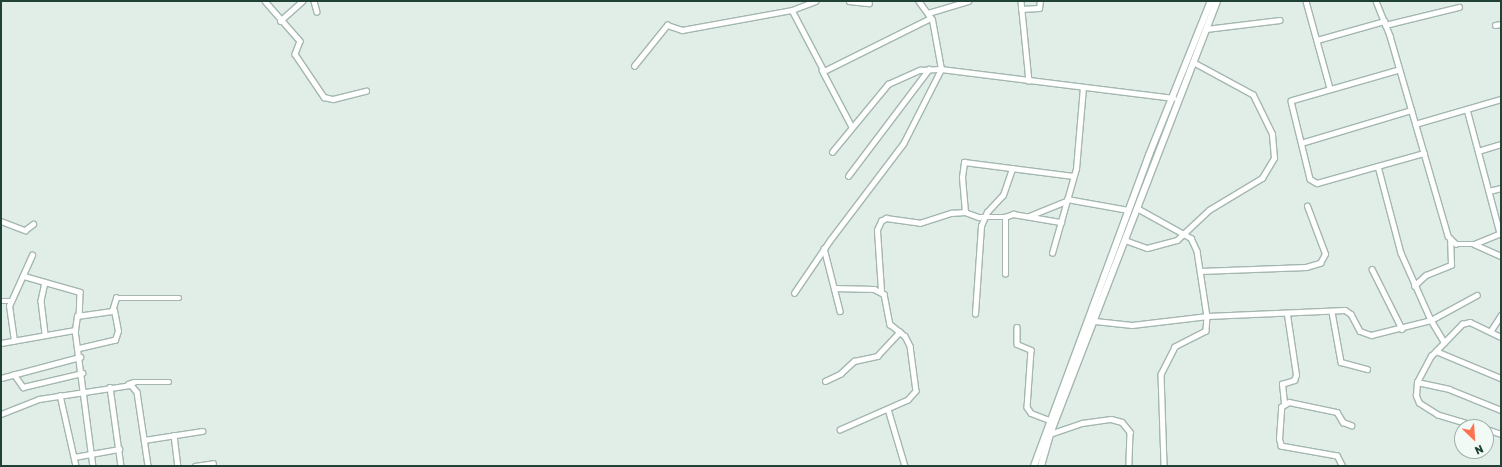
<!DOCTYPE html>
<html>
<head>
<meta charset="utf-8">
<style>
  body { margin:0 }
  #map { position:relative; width:1502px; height:467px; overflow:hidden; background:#e1eee8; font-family:Rubik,sans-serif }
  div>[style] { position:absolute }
  .roads { filter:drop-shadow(1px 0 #a3b7af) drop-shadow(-1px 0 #a3b7af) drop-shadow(0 1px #a3b7af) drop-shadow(0 -1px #a3b7af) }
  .street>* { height:4.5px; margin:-2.25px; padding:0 2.25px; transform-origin:2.25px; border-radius:2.25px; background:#fff }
  .secondary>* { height:6px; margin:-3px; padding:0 3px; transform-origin:3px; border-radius:3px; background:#fff }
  span { translate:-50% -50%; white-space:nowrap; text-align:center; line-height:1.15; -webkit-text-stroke:4px #f2faf6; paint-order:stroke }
  .frame { position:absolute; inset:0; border:2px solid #1f4136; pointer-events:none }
  .north { position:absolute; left:1454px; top:419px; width:40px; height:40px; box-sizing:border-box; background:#f2faf6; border:1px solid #9eb0a9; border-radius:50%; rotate:155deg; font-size:11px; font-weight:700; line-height:16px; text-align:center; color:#1f4136 }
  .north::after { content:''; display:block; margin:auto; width:14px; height:18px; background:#ff724e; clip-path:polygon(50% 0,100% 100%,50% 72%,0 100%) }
</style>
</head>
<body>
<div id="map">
  <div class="roads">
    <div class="street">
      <div style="left:265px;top:1px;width:53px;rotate:48.8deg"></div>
      <div style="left:300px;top:41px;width:14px;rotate:111deg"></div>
      <div style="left:295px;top:54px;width:52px;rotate:56deg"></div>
      <div style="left:324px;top:97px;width:9px;rotate:13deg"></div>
      <div style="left:333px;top:99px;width:34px;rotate:-14deg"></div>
      <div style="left:314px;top:1px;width:11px;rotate:75deg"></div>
      <div style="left:849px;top:1px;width:20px;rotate:6deg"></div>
      <div style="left:1021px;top:1px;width:80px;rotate:84.3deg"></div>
      <div style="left:1306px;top:1px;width:90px;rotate:74.6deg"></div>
      <div style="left:1376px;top:1px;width:38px;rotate:68deg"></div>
      <div style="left:1390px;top:36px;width:208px;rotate:73.8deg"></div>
      <div style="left:1448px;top:236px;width:11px;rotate:45deg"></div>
      <div style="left:1456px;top:244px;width:18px"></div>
      <div style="left:1474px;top:244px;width:30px;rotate:24deg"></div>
      <div style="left:1021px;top:9px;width:18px;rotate:-3deg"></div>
      <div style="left:1039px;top:8px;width:7px;rotate:-82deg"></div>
      <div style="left:792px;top:10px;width:25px;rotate:-21deg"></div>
      <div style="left:928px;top:13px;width:42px;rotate:-16.7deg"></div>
      <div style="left:280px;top:21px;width:30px;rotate:-42deg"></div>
      <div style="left:1385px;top:25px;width:76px;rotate:-13.7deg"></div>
      <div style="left:1495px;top:25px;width:6px;rotate:-9deg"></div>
      <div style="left:1206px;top:29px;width:74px;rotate:-7deg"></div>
      <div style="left:1317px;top:40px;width:70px;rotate:-15.8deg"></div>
      <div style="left:634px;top:66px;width:53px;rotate:-51.2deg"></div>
      <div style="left:667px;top:25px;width:16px;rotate:18deg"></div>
      <div style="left:682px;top:30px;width:112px;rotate:-10.3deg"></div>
      <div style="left:792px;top:10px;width:69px;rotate:62.3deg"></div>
      <div style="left:824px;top:71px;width:119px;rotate:-26.4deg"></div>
      <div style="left:822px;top:70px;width:64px;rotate:62.2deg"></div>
      <div style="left:1399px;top:70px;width:112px;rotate:164deg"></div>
      <div style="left:1291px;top:101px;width:80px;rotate:76.3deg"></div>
      <div style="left:1310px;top:179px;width:8px;rotate:30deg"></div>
      <div style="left:1317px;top:183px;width:111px;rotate:-15.7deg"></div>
      <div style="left:1467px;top:109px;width:128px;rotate:75.1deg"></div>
      <div style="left:1415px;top:124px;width:90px;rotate:-16.2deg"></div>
      <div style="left:1301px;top:143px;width:115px;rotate:-16.7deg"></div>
      <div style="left:1478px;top:151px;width:24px;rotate:-17deg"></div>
      <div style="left:832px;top:152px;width:88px;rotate:-50.5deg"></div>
      <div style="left:888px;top:84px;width:35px;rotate:-24deg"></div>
      <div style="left:920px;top:70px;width:21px;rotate:-3deg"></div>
      <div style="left:941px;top:69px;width:234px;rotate:7.1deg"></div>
      <div style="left:1378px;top:166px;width:90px;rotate:75.2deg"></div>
      <div style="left:1401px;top:253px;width:73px;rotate:65.9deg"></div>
      <div style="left:1431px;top:320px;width:52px;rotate:-28.5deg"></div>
      <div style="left:848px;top:176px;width:134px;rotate:-52.9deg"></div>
      <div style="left:1489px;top:191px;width:12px;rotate:-14deg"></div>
      <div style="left:1067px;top:199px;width:62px;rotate:10.2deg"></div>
      <div style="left:1137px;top:208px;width:62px;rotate:29.1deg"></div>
      <div style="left:1191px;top:238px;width:14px;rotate:65deg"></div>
      <div style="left:1197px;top:251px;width:66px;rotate:81.3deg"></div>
      <div style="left:1207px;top:316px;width:138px;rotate:-2.5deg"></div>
      <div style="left:1345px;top:310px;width:7px;rotate:34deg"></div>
      <div style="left:1351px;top:314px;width:19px;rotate:62deg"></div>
      <div style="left:1360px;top:331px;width:12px;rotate:20deg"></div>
      <div style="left:1371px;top:335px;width:62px;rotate:-14deg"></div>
      <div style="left:1431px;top:320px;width:26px;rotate:59deg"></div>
      <div style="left:965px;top:212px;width:35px;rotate:-95deg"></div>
      <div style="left:962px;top:177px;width:15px;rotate:-82deg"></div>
      <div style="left:964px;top:162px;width:110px;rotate:7.3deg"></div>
      <div style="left:1029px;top:216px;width:40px;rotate:-22deg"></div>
      <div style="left:1px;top:221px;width:26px;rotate:21deg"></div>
      <div style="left:25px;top:230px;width:10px;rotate:-37deg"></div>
      <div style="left:1125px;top:240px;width:23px;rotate:20deg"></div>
      <div style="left:1147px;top:248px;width:31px;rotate:-15deg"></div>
      <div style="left:1177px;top:240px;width:44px;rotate:-43.2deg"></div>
      <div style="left:1209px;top:210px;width:62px;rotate:-31.1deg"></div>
      <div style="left:1262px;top:178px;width:23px;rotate:-59deg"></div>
      <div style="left:1274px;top:158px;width:24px;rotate:-95deg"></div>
      <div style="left:1272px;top:134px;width:43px;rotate:-116deg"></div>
      <div style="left:1253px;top:95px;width:67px;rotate:-151.5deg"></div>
      <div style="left:1474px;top:244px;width:29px;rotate:-22deg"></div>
      <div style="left:824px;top:248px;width:65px;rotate:75.7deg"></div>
      <div style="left:1052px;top:253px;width:87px;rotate:-74.1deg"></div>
      <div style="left:1076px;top:169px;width:81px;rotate:-85.1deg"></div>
      <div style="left:1372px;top:269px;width:67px;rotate:63.4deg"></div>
      <div style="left:1200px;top:271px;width:106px;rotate:-2.2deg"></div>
      <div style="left:1306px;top:267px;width:15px;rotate:-16deg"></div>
      <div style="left:1320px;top:263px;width:10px;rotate:-61deg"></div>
      <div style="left:1325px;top:254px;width:51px;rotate:-110.6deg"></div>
      <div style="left:1005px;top:274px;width:57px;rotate:-90deg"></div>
      <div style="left:1005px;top:217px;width:9px;rotate:-21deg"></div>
      <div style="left:1013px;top:214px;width:49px;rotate:9.5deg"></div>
      <div style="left:24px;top:276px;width:58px;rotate:15.9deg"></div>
      <div style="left:80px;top:292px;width:23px;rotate:92deg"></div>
      <div style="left:45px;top:282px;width:19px;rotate:102deg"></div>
      <div style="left:41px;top:301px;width:33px;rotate:83deg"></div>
      <div style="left:1414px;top:286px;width:16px;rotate:-43deg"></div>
      <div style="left:1426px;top:275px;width:27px;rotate:-22deg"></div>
      <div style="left:1451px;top:265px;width:25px;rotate:-92deg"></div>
      <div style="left:834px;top:288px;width:40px;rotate:1.4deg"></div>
      <div style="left:874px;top:289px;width:11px;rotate:27deg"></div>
      <div style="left:884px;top:294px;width:31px;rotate:79deg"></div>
      <div style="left:890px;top:324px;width:19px;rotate:39deg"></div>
      <div style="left:905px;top:336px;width:11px;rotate:63deg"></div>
      <div style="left:910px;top:346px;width:45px;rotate:82.4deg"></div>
      <div style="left:916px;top:391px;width:12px;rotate:132deg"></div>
      <div style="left:908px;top:400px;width:74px;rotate:156.2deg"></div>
      <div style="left:881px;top:291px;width:61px;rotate:-93.8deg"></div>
      <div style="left:877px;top:230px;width:10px;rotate:-66deg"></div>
      <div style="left:881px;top:221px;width:6px;rotate:-31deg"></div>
      <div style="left:886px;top:218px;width:34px;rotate:8deg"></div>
      <div style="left:920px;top:223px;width:33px;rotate:-18deg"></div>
      <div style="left:951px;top:213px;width:14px;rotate:-4deg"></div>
      <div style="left:965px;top:212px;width:15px;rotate:20deg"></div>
      <div style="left:979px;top:217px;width:26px"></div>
      <div style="left:794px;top:293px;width:64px;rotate:-55.8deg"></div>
      <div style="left:830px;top:240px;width:121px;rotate:-52.8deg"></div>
      <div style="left:903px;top:144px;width:84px;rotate:-63.1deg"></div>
      <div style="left:941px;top:69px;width:50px;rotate:-100.4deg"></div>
      <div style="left:932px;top:20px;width:24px;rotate:-126deg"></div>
      <div style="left:1px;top:301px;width:10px"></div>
      <div style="left:1332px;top:312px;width:51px;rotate:79.8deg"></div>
      <div style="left:1341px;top:362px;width:27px;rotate:15deg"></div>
      <div style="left:975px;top:314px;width:88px;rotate:-86.1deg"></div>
      <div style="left:981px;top:226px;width:15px;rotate:-67deg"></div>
      <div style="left:987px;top:212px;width:23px;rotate:-47deg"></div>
      <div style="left:1003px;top:195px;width:28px;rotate:-71deg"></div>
      <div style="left:1095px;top:321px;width:37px;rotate:6deg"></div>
      <div style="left:1132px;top:325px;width:76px;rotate:-6.8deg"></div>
      <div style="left:1207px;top:316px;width:15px;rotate:94deg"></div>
      <div style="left:1206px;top:331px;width:35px;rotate:153deg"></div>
      <div style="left:1175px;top:347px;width:30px;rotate:117deg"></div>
      <div style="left:1161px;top:374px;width:92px;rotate:88.1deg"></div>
      <div style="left:1017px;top:327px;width:17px;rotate:90deg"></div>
      <div style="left:1017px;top:344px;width:15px;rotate:23deg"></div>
      <div style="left:1031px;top:350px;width:57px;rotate:94deg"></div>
      <div style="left:1027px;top:407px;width:7px;rotate:56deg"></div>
      <div style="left:1031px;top:413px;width:19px;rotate:21deg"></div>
      <div style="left:75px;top:330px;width:14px;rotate:-82deg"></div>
      <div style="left:77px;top:316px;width:35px;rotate:-8deg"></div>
      <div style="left:112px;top:311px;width:14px;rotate:-73deg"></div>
      <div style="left:116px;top:298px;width:63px"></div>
      <div style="left:1490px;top:332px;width:20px;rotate:-57deg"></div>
      <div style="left:14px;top:341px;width:35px;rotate:-98deg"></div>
      <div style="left:9px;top:306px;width:56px;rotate:-65.7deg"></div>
      <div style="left:1px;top:343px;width:75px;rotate:-10deg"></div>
      <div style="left:75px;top:330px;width:137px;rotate:82.5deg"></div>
      <div style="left:79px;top:348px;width:37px;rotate:-13deg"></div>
      <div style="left:115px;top:340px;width:9px;rotate:-72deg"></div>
      <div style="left:118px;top:331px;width:21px;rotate:-101deg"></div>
      <div style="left:1436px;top:351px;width:70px;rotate:22.6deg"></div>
      <div style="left:14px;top:374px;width:16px;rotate:55deg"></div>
      <div style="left:23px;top:387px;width:61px;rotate:-13.3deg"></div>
      <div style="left:1px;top:378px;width:82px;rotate:-14.9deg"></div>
      <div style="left:825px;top:381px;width:17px;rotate:-25deg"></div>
      <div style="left:840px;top:374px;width:19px;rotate:-43deg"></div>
      <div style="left:854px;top:361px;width:24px;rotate:-12deg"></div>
      <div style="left:877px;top:356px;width:33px;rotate:-47deg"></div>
      <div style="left:1417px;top:382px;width:33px;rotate:12deg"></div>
      <div style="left:1449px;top:389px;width:56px;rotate:22deg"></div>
      <div style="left:128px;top:384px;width:6px;rotate:-18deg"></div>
      <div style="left:134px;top:382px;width:35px"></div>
      <div style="left:110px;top:387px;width:80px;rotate:82.1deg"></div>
      <div style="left:60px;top:395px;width:73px;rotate:77.3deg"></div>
      <div style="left:1284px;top:403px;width:19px;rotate:-96deg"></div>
      <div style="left:1282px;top:384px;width:13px;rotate:-18deg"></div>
      <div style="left:1294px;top:380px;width:5px;rotate:-68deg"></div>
      <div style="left:1296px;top:375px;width:61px;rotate:-98.5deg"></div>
      <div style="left:888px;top:409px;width:59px;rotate:73.4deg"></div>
      <div style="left:1px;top:414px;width:41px;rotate:-21.5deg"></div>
      <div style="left:39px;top:399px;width:93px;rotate:-8.7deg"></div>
      <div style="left:131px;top:385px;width:9px;rotate:49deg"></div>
      <div style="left:137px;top:392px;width:75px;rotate:81.5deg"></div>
      <div style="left:1478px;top:427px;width:42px;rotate:-163.3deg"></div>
      <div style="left:1438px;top:415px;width:22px;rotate:-148deg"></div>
      <div style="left:1419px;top:403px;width:8px;rotate:-113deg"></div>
      <div style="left:1416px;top:396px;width:14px;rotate:-86deg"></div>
      <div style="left:1417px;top:382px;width:30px;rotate:-62deg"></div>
      <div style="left:1431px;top:356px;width:45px;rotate:-45.9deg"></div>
      <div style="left:1462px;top:324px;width:8px;rotate:-14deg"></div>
      <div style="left:1470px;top:322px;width:34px;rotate:26deg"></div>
      <div style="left:1486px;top:429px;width:16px;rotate:18deg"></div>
      <div style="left:1050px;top:434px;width:34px;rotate:-19deg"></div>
      <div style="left:1082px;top:423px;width:29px;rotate:-8deg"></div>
      <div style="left:1111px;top:419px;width:11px;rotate:15deg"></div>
      <div style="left:1122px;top:422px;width:13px;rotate:51deg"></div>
      <div style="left:1130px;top:432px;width:34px;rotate:92deg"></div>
      <div style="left:174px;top:435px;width:31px;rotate:83deg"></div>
      <div style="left:144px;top:440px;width:59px;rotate:-8.8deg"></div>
      <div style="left:74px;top:457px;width:46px;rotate:-10.1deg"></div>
      <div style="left:195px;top:466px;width:18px;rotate:-9deg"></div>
      <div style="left:1342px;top:466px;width:11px;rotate:-117deg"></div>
      <div style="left:1337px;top:456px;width:57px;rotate:-169.9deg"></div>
      <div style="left:1281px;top:446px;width:7px;rotate:-106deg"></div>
      <div style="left:1279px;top:439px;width:32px;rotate:-86deg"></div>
      <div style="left:1281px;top:407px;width:9px;rotate:-32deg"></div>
      <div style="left:1289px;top:402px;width:49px;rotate:11.8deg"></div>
      <div style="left:1337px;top:412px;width:12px;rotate:59deg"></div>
      <div style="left:1343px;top:422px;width:9px;rotate:21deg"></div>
    </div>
    <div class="secondary">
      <div style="left:1034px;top:466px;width:332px;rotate:-69.7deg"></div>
      <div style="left:1149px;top:155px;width:166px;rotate:-68.1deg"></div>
      <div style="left:1041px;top:466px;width:33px;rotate:-74deg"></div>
      <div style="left:1050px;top:434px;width:464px;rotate:-68.9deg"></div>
    </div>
  </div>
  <div class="frame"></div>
  <div class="north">N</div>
</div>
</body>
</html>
